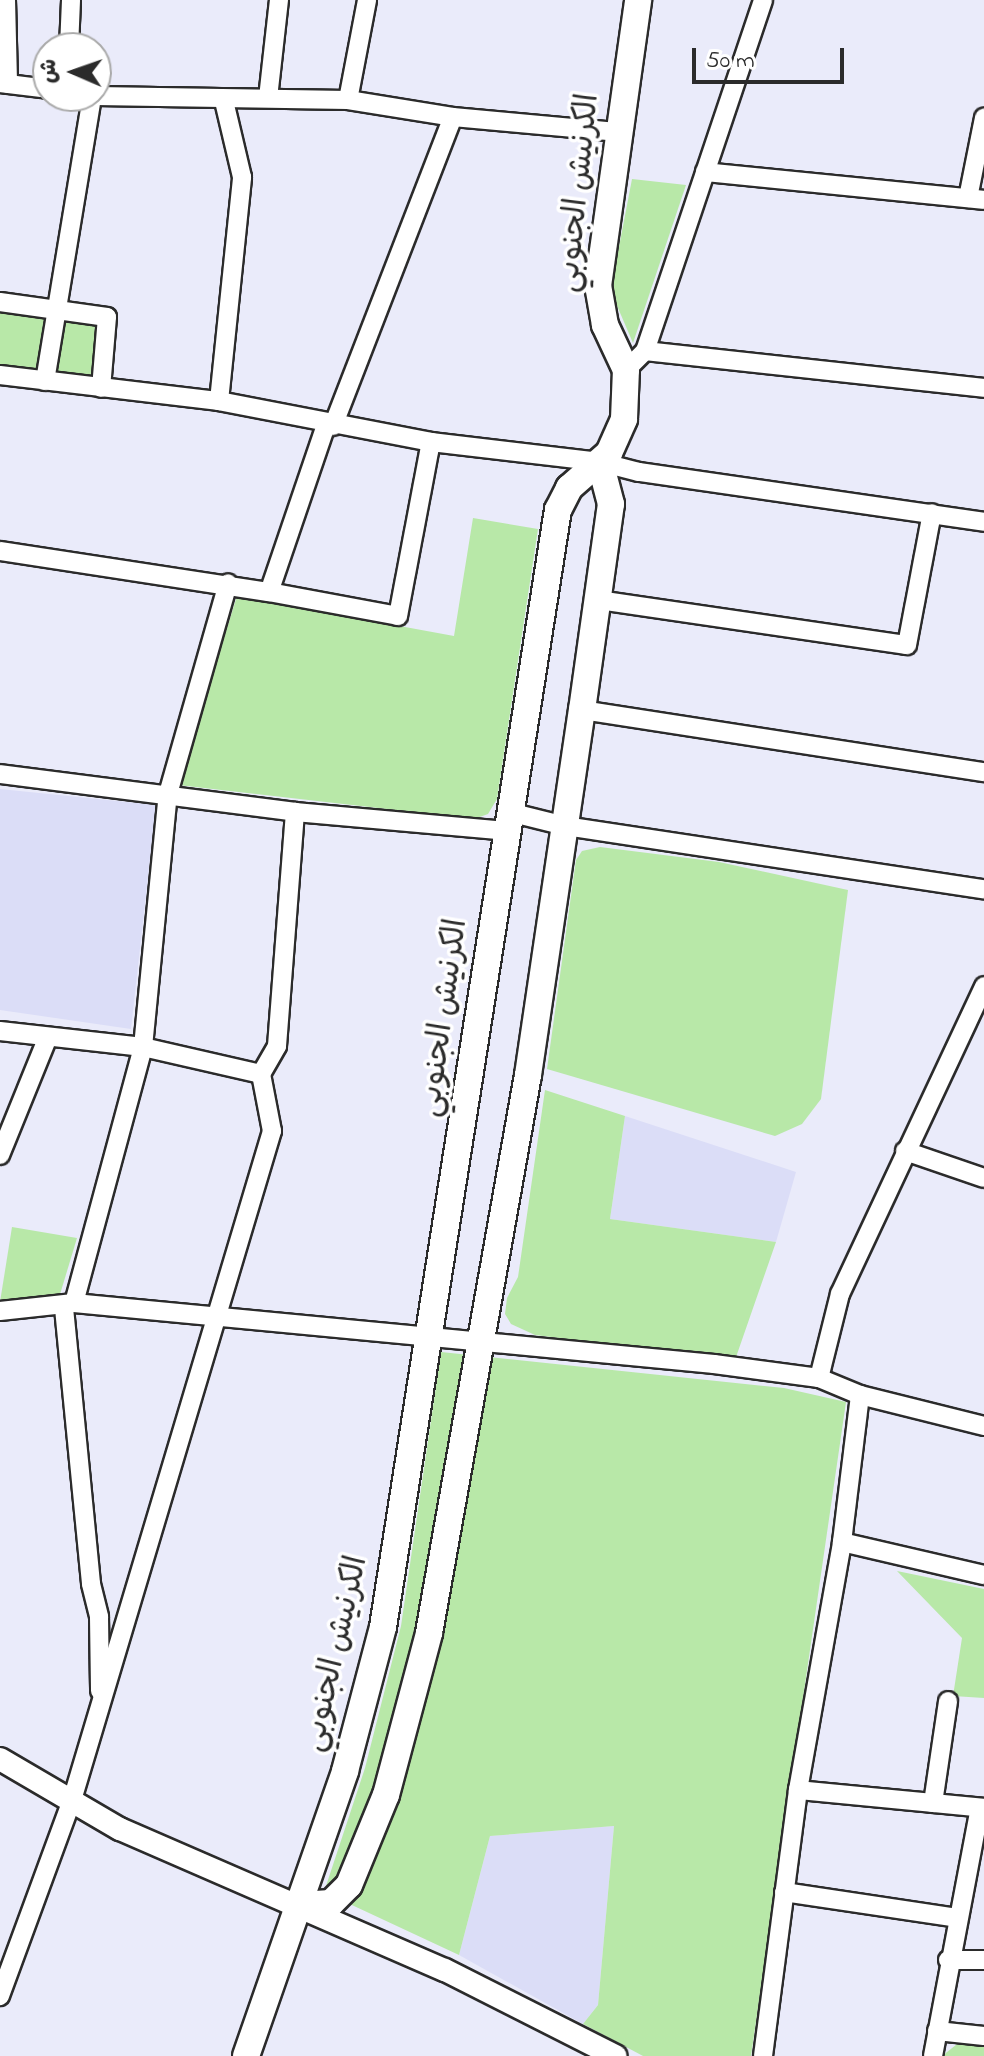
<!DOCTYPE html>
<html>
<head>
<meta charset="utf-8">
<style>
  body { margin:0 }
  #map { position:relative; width:984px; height:2056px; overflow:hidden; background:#eaebfa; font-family:"Indie Flower","Playpen Sans Arabic",sans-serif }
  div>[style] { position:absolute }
  .built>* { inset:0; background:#dbddf7 }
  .green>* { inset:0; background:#b8e8a8; transform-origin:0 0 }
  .roads { filter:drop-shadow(2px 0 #2b2b2b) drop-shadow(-2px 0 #2b2b2b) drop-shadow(0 2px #2b2b2b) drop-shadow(0 -2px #2b2b2b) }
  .minor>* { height:18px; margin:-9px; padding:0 9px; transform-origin:9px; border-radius:9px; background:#fff }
  .tertiary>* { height:22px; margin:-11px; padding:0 11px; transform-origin:11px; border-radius:11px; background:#fff }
  .secondary>* { height:26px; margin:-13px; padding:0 13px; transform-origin:13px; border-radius:13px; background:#fff }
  span { translate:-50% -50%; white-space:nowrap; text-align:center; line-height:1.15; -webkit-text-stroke:7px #fff; paint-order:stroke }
  .street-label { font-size:32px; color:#2b2b2b }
  .north { position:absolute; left:32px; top:32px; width:80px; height:80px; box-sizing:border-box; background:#fff; border:2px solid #aaa; border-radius:50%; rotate:272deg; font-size:22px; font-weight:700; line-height:32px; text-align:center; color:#2b2b2b }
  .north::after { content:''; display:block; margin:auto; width:28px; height:36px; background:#2b2b2b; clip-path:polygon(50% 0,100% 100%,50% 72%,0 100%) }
  .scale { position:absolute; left:692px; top:48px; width:152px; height:36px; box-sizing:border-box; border:4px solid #2b2b2b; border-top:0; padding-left:10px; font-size:24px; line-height:28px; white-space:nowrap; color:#2b2b2b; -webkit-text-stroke:6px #fff; paint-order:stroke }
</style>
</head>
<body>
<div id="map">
  <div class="built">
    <div style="clip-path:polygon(0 789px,156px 805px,131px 1029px,0 1010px)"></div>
    <div style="clip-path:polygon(625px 1116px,796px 1172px,776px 1242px,610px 1219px)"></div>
    <div style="clip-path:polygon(614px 1826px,598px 2005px,583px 2024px,459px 1955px,490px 1836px)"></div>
  </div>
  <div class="green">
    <div style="clip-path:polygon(632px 179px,686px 185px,633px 343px,615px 301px,613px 278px)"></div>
    <div style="clip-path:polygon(0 308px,48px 314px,41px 370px,0 364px)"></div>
    <div style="left:63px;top:318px;width:42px;height:55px;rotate:7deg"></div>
    <div style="clip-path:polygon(473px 518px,538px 529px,497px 799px,488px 814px,474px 819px,178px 785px,237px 596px,454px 636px)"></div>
    <div style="clip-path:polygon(600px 847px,719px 862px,848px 890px,821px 1099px,802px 1124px,775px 1136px,547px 1069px,576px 860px,582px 851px)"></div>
    <div style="clip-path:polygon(545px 1090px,625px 1116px,610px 1219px,776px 1242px,735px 1360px,535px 1335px,511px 1324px,505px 1314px,507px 1298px,518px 1277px)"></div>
    <div style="clip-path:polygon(12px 1227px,77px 1238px,58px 1301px,0 1302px)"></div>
    <div style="clip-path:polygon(441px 1352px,784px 1388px,846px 1402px,751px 2056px,643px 2056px,583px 2024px,598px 2005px,614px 1826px,490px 1836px,459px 1955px,324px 1892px,365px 1768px,401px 1626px)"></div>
    <div style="clip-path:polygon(897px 1571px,984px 1589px,984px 1698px,953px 1696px,962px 1638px)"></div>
    <div style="clip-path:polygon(961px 2041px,984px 2044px,984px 2056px,942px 2056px)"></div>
  </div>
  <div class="roads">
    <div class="minor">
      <div style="left:6px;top:0;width:84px;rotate:88.6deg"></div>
      <div style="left:69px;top:48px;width:48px;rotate:-87.6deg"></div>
      <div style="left:0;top:83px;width:48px;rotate:7.1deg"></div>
      <div style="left:96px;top:96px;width:252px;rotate:0.9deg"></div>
      <div style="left:348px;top:100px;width:106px;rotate:9.2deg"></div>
      <div style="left:453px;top:117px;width:167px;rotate:5.2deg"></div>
      <div style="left:268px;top:98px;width:99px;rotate:-83.6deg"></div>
      <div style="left:348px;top:100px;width:102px;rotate:-79.2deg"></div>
      <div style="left:705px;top:172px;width:280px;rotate:5.7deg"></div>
      <div style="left:968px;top:198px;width:82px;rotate:-78.7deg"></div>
      <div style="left:0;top:302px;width:108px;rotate:8deg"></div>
      <div style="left:107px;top:317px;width:71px;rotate:94.8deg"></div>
      <div style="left:645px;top:351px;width:341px;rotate:6.2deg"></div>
      <div style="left:626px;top:370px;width:27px;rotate:-45deg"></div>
      <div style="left:645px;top:351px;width:370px;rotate:-71.4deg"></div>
      <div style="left:0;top:375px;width:221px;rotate:6.8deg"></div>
      <div style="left:219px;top:401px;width:216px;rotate:10.9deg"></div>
      <div style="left:431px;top:442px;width:170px;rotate:6.7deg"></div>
      <div style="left:600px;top:462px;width:40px;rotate:14.4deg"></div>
      <div style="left:639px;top:472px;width:349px;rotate:8.2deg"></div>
      <div style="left:45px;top:381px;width:289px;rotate:-80.6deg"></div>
      <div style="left:219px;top:401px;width:225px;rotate:-84.1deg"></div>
      <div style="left:242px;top:177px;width:78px;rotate:-103.3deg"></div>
      <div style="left:326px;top:425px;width:176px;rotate:108.8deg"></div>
      <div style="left:269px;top:592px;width:131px;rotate:10.5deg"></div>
      <div style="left:398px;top:616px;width:177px;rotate:-79.3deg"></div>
      <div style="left:333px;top:426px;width:331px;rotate:-68.8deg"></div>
      <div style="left:0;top:551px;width:272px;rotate:8.7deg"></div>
      <div style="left:598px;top:600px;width:312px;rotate:8.3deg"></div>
      <div style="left:907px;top:645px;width:134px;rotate:-79.3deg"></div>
      <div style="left:582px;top:710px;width:407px;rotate:8.8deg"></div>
      <div style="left:0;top:774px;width:297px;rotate:7.3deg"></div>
      <div style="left:295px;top:812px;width:212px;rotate:5.1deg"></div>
      <div style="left:509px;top:812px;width:58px;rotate:14deg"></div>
      <div style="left:565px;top:826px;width:424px;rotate:8.6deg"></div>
      <div style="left:0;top:1031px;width:144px;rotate:6.4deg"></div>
      <div style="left:143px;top:1047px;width:121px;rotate:12.9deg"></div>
      <div style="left:261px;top:1074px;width:58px;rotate:79.1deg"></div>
      <div style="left:272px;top:1131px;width:698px;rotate:106.64deg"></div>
      <div style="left:72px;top:1800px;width:209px;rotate:110.2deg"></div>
      <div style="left:261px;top:1074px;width:32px;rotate:-60deg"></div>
      <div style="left:277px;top:1046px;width:235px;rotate:-85.6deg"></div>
      <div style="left:905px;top:1151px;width:83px;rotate:18.9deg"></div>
      <div style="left:0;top:1155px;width:127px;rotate:-67.9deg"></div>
      <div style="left:74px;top:1303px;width:265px;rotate:-74.9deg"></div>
      <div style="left:143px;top:1047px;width:254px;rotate:-84.4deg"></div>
      <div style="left:168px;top:794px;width:219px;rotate:-74.1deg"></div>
      <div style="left:64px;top:1308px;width:277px;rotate:84.4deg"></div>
      <div style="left:91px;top:1584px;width:34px;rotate:76deg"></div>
      <div style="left:99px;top:1617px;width:74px;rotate:89.2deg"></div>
      <div style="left:0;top:1311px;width:74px;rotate:-6.2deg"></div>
      <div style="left:74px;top:1303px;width:643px;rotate:5.44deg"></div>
      <div style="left:714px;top:1364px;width:106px;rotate:7.6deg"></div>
      <div style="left:819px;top:1378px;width:44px;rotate:22.5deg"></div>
      <div style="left:860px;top:1395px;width:128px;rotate:14deg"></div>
      <div style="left:819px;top:1378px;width:87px;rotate:-76deg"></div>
      <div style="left:840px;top:1294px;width:340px;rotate:-64.9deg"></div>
      <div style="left:842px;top:1542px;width:146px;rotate:13.1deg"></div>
      <div style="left:798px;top:1790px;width:187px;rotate:5.5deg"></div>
      <div style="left:933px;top:1803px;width:103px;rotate:-81.6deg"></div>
      <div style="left:784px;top:1892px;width:175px;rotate:8.5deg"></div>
      <div style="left:948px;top:1960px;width:36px"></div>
      <div style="left:937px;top:2031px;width:47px;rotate:6.1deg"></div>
      <div style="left:763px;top:2056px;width:268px;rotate:-82.5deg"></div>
      <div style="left:798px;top:1790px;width:252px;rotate:-79.9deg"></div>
      <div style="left:842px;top:1542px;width:148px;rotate:-83deg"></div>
      <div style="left:933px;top:2056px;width:252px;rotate:-79.3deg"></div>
    </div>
    <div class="tertiary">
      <div style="left:0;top:1759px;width:139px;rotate:30.3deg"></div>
      <div style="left:120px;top:1829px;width:354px;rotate:23.5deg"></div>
      <div style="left:445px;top:1970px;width:191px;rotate:26.8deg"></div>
    </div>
    <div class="secondary">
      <div style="left:301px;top:1905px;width:30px;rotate:-4deg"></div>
      <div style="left:331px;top:1903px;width:25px;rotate:-45deg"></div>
      <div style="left:349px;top:1885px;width:97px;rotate:-67.7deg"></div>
      <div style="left:386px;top:1795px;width:168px;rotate:-75.1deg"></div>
      <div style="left:429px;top:1633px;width:567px;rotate:-79.94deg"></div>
      <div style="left:528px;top:1075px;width:369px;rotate:-81.6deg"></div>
      <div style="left:582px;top:710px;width:208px;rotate:-82deg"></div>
      <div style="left:611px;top:504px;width:43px;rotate:-104.7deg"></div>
      <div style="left:246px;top:2056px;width:302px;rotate:-70.8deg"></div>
      <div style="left:345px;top:1771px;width:149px;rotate:-75.2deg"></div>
      <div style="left:383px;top:1627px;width:1131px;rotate:-81.1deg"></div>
      <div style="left:558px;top:510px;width:25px;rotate:-63deg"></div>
      <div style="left:569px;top:488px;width:53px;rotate:-41.2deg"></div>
      <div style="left:609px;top:453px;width:37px;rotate:-66deg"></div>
      <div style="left:624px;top:419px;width:49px;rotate:-87.7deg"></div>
      <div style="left:626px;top:370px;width:50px;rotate:-115deg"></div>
      <div style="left:605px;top:325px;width:40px;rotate:-100deg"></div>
      <div style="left:598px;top:286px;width:289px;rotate:-82deg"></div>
    </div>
  </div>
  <div class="street-label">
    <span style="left:580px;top:193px;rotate:-84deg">الكرنيش الجنوبي</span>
    <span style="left:445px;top:1018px;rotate:-82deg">الكرنيش الجنوبي</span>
    <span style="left:337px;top:1654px;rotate:-77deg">الكرنيش الجنوبي</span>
  </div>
  <div class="north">ش</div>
  <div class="scale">50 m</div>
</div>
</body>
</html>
